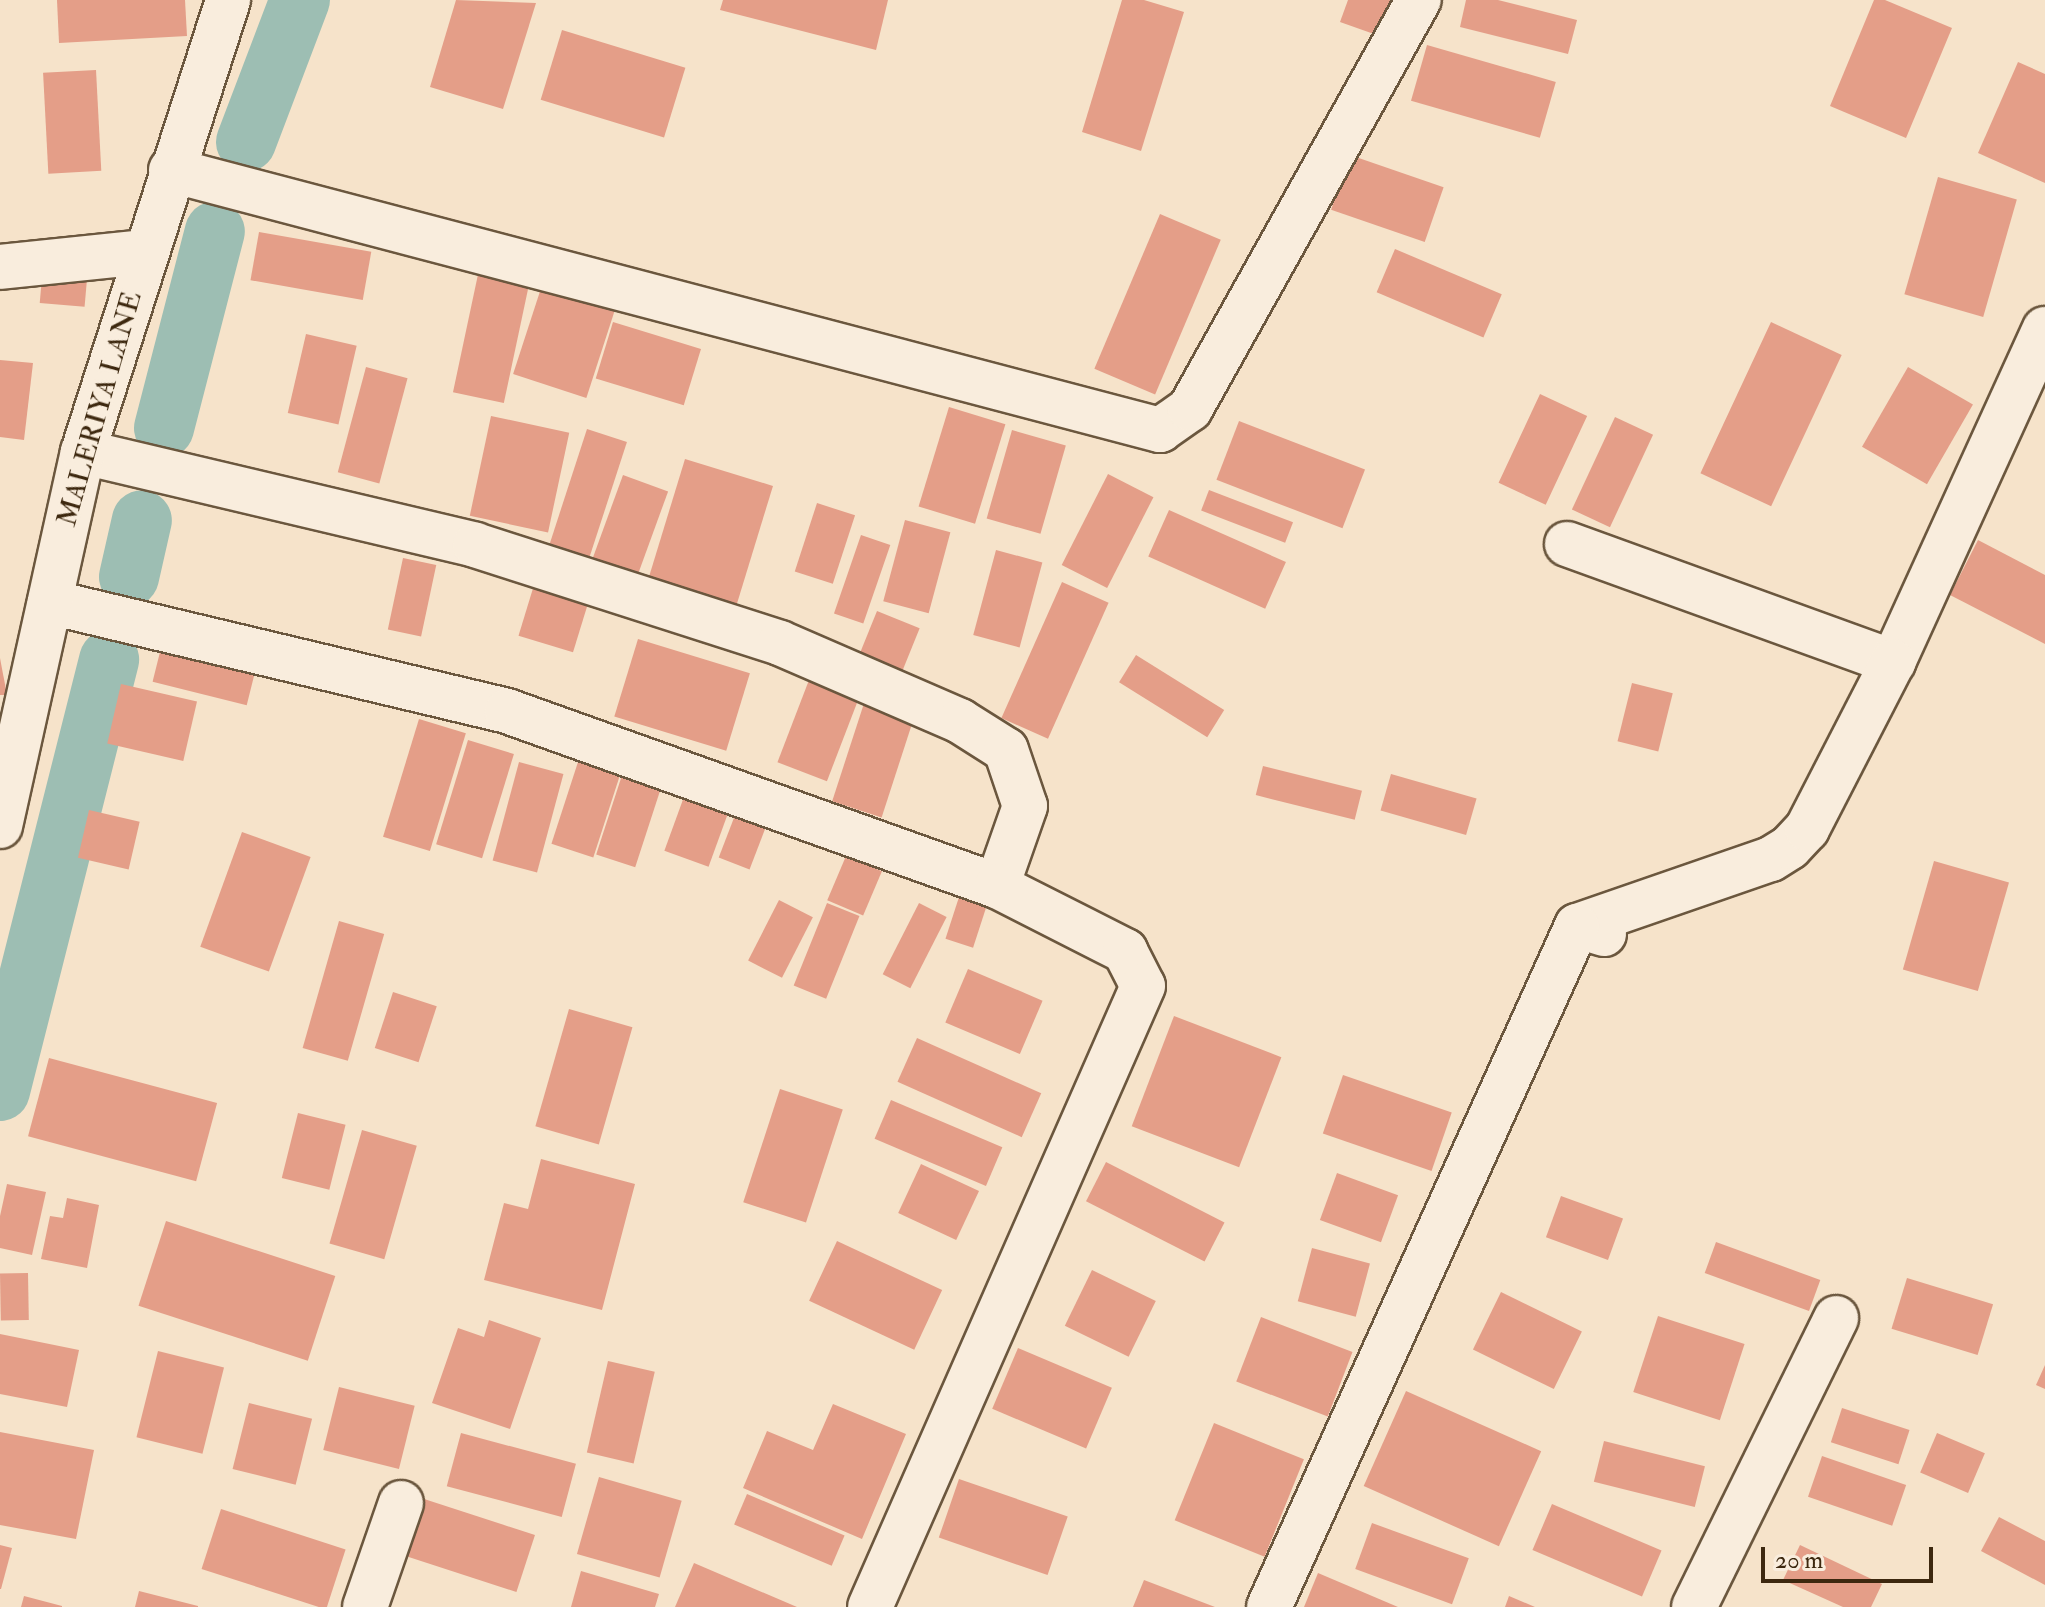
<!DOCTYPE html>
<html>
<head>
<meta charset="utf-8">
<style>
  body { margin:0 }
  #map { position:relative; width:2045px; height:1607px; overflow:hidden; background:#f6e3ca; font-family:"IM FELL Double Pica",serif }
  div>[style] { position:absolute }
  .canal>* { height:60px; margin:-30px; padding:0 30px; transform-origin:30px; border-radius:30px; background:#9dbeb3 }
  .building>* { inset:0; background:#e49e88; transform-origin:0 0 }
  .roads { filter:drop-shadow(2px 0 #6b573e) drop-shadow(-2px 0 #6b573e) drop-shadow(0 2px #6b573e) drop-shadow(0 -2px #6b573e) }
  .street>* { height:44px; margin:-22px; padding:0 22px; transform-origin:22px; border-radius:22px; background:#f9eddd }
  span { translate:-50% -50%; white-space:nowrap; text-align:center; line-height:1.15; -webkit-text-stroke:6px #f9eddd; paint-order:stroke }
  .street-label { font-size:28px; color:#3d280f }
  .scale { position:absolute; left:1761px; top:1547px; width:172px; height:36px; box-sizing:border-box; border:4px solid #3d280f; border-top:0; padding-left:10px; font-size:24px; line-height:28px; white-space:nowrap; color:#3d280f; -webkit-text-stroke:6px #f9eddd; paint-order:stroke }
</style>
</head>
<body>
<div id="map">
  <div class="canal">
    <div style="left:246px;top:142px;width:152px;rotate:-69.2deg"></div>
    <div style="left:164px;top:428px;width:203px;rotate:-75.5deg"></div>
    <div style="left:129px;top:577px;width:58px;rotate:-77.2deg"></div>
    <div style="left:0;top:1091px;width:445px;rotate:-75.8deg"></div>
  </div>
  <div class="building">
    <div style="clip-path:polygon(57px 0,185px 0,187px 36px,59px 43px)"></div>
    <div style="clip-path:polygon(456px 0,536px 3px,503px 109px,430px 87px)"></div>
    <div style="clip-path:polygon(723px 0,888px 0,876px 50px,720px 10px)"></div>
    <div style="clip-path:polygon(1122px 0,1144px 0,1184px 12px,1141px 151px,1082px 132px)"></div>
    <div style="clip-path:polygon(1348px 0,1403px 0,1388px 39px,1340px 22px)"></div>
    <div style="clip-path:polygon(1466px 0,1498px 0,1577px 20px,1568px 54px,1460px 27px)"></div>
    <div style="clip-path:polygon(1874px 0,1885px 0,1952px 28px,1906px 138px,1830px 106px)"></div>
    <div style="left:562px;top:30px;width:129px;height:73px;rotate:17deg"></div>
    <div style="left:1427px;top:45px;width:134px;height:58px;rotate:16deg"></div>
    <div style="clip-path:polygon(2018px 62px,2045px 74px,2045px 183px,1978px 153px)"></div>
    <div style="left:96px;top:70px;width:101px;height:53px;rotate:87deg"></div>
    <div style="left:1350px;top:155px;width:99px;height:58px;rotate:19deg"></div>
    <div style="left:1938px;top:177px;width:82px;height:122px;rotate:16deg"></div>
    <div style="left:1160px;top:214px;width:66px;height:168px;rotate:23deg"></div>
    <div style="left:259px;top:232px;width:114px;height:49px;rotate:10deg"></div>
    <div style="left:1395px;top:249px;width:116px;height:47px;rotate:23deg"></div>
    <div style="left:480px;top:265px;width:52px;height:130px;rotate:12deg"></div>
    <div style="left:42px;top:277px;width:45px;height:26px;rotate:5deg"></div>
    <div style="left:544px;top:279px;width:77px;height:100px;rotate:18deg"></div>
    <div style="left:613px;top:322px;width:92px;height:59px;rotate:17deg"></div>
    <div style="left:1771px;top:322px;width:78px;height:167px;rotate:25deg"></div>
    <div style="left:306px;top:334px;width:52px;height:81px;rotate:13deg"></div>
    <div style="clip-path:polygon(0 360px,33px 363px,24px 440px,0 437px)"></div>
    <div style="left:366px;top:367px;width:43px;height:109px;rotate:15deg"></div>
    <div style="left:1908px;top:367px;width:75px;height:92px;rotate:30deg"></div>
    <div style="left:1540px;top:394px;width:52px;height:98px;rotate:25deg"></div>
    <div style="left:949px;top:407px;width:59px;height:104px;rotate:17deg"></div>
    <div style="left:491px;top:416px;width:80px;height:102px;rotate:12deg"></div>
    <div style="left:1615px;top:417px;width:42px;height:102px;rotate:25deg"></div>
    <div style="left:1239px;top:421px;width:135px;height:63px;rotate:21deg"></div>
    <div style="left:587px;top:429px;width:42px;height:130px;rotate:18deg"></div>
    <div style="left:1012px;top:430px;width:56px;height:92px;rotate:16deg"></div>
    <div style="left:685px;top:459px;width:92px;height:128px;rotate:17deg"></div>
    <div style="left:1108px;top:474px;width:51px;height:102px;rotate:27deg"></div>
    <div style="left:623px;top:475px;width:48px;height:95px;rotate:20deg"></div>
    <div style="left:1209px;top:490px;width:90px;height:22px;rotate:21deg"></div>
    <div style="left:817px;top:503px;width:40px;height:72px;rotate:18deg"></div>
    <div style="left:1169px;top:510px;width:128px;height:51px;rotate:24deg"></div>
    <div style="left:905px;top:520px;width:47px;height:84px;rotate:15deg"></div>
    <div style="left:861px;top:535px;width:31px;height:83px;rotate:19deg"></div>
    <div style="clip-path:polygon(1978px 540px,2045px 575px,2045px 644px,1950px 595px)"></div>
    <div style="left:996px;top:550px;width:48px;height:88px;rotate:15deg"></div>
    <div style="left:403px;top:558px;width:34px;height:73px;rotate:12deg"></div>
    <div style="left:1062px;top:582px;width:51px;height:149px;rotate:24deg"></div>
    <div style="left:534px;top:585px;width:57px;height:53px;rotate:17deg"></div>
    <div style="left:877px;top:611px;width:46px;height:61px;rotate:22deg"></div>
    <div style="left:638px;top:639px;width:117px;height:81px;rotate:17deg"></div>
    <div style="left:163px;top:640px;width:97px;height:43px;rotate:14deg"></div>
    <div style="left:1136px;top:655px;width:104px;height:32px;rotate:32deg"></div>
    <div style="clip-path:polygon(0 658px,7px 695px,0 695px)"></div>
    <div style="left:814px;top:667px;width:53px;height:102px;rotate:21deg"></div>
    <div style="left:1632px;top:683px;width:42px;height:60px;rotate:14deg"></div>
    <div style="left:121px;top:684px;width:78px;height:61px;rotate:13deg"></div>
    <div style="left:868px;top:691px;width:52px;height:116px;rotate:18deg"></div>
    <div style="left:419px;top:719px;width:49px;height:123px;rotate:17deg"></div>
    <div style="left:468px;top:740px;width:48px;height:109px;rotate:17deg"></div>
    <div style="left:519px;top:762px;width:46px;height:102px;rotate:15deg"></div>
    <div style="left:578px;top:762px;width:44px;height:86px;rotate:18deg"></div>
    <div style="left:1263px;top:766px;width:102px;height:30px;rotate:14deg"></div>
    <div style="left:624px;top:769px;width:41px;height:90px;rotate:18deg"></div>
    <div style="left:1391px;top:774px;width:89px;height:38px;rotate:16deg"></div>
    <div style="left:689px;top:783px;width:47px;height:72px;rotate:20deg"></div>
    <div style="left:89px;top:810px;width:52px;height:49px;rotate:13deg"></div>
    <div style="left:737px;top:810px;width:33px;height:51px;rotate:21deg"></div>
    <div style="left:242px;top:832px;width:73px;height:122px;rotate:20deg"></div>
    <div style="left:846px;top:856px;width:39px;height:48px;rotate:23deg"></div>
    <div style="left:1934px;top:861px;width:78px;height:113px;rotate:16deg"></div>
    <div style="left:960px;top:894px;width:29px;height:47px;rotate:18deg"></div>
    <div style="left:779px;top:900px;width:38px;height:68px;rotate:27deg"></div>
    <div style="left:827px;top:903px;width:35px;height:89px;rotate:22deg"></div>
    <div style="left:919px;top:903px;width:31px;height:80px;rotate:27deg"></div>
    <div style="left:339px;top:921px;width:47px;height:132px;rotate:16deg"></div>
    <div style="left:968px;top:969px;width:81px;height:58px;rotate:23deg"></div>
    <div style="left:393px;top:992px;width:46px;height:59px;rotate:18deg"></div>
    <div style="left:569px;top:1009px;width:66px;height:122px;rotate:16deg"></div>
    <div style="left:1174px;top:1016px;width:115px;height:118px;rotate:21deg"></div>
    <div style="left:917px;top:1038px;width:136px;height:48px;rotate:24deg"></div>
    <div style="left:49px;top:1058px;width:174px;height:81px;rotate:15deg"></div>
    <div style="left:1343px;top:1075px;width:115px;height:62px;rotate:19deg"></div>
    <div style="left:780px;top:1089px;width:66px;height:119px;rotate:18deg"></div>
    <div style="left:891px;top:1100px;width:121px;height:42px;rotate:23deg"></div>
    <div style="left:298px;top:1113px;width:49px;height:67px;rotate:14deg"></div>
    <div style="left:362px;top:1130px;width:57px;height:118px;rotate:16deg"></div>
    <div style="clip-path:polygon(541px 1159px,635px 1184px,602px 1310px,484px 1280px,504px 1203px,528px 1209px)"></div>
    <div style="left:1106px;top:1162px;width:133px;height:44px;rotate:27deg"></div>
    <div style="left:921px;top:1164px;width:64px;height:54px;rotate:25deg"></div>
    <div style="left:1337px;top:1173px;width:65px;height:50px;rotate:20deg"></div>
    <div style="clip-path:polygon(7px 1184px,46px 1192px,32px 1255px,0 1248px,0 1216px)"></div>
    <div style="left:1561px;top:1196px;width:66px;height:44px;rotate:20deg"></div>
    <div style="clip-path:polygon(67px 1198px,99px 1205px,87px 1268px,41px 1259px,50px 1216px,63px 1218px)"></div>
    <div style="left:166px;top:1221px;width:178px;height:89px;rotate:18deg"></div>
    <div style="left:837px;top:1241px;width:116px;height:66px;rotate:25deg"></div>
    <div style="left:1716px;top:1242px;width:111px;height:33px;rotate:20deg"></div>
    <div style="left:1312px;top:1248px;width:60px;height:55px;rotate:15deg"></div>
    <div style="left:1092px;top:1270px;width:71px;height:62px;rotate:26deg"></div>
    <div style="left:28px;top:1273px;width:47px;height:28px;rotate:89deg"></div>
    <div style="left:1907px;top:1278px;width:90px;height:53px;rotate:17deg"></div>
    <div style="left:1501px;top:1292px;width:90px;height:64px;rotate:26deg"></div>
    <div style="left:1658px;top:1316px;width:91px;height:80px;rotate:18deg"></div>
    <div style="left:1261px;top:1317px;width:98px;height:69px;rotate:21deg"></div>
    <div style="clip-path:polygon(489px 1320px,541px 1338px,510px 1429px,432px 1403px,458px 1328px,484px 1337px)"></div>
    <div style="clip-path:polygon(0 1334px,79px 1350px,67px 1407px,0 1394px)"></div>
    <div style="left:1018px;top:1348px;width:102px;height:66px;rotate:23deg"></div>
    <div style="left:158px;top:1351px;width:68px;height:89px;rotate:14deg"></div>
    <div style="left:608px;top:1361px;width:48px;height:94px;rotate:13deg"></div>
    <div style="clip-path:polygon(2045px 1365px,2045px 1389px,2036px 1385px)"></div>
    <div style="left:339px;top:1387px;width:78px;height:65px;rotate:14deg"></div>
    <div style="left:1406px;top:1391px;width:148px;height:104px;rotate:24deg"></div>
    <div style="left:249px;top:1403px;width:65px;height:68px;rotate:14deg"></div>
    <div style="clip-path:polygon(833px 1404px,906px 1434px,862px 1539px,743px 1488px,767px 1431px,813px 1450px)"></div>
    <div style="left:1842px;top:1408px;width:71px;height:36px;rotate:18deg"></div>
    <div style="left:1214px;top:1423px;width:97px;height:105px;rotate:22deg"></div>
    <div style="clip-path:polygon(0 1432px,94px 1450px,76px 1539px,0 1525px)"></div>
    <div style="left:461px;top:1433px;width:119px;height:55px;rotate:15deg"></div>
    <div style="left:1937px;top:1433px;width:52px;height:43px;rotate:23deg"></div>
    <div style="left:1604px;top:1441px;width:104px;height:42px;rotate:14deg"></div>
    <div style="left:1822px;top:1456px;width:89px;height:43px;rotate:19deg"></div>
    <div style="left:599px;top:1477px;width:86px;height:80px;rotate:16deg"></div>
    <div style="left:959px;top:1479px;width:115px;height:62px;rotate:19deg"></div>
    <div style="left:747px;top:1494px;width:106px;height:33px;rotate:23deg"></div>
    <div style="left:418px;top:1497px;width:123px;height:60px;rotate:18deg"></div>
    <div style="left:1552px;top:1504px;width:119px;height:50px;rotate:23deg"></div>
    <div style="left:221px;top:1509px;width:131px;height:63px;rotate:18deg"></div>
    <div style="clip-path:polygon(1999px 1517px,2045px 1541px,2045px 1585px,1981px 1551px)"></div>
    <div style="left:1372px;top:1523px;width:103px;height:49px;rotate:20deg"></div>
    <div style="clip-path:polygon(0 1545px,12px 1548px,1px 1589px,0 1589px)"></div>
    <div style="clip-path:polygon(1800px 1545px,1882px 1584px,1871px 1607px,1843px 1607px,1783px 1580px)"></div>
    <div style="clip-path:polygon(694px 1563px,797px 1607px,675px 1607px)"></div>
    <div style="clip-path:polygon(581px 1571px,659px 1594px,655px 1607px,571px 1607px)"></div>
    <div style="clip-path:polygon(1318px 1573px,1398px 1607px,1304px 1607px)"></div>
    <div style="clip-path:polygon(1144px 1580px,1215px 1607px,1133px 1607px)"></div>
    <div style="clip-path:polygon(139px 1591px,198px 1606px,198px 1607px,135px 1607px)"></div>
    <div style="clip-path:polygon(24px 1596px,62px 1606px,62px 1607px,21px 1607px)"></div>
    <div style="clip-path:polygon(1509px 1596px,1535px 1607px,1505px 1607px)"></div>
  </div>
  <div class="roads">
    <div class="street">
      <div style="left:171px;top:170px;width:1023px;rotate:14.73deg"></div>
      <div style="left:1160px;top:430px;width:37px;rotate:-35deg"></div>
      <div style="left:1190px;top:409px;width:469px;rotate:-60.8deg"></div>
      <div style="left:0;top:267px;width:146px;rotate:-5.9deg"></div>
      <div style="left:83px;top:452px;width:403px;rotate:13.3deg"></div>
      <div style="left:475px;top:545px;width:320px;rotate:17.8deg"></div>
      <div style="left:780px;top:643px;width:196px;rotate:23.4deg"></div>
      <div style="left:960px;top:721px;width:54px;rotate:32.2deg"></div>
      <div style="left:1006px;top:750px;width:59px;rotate:71.3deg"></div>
      <div style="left:1025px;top:806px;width:85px;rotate:109.3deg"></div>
      <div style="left:1567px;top:544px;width:347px;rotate:19.9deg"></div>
      <div style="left:1893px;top:662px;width:366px;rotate:-65.5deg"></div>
      <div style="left:50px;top:602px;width:470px;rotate:13.4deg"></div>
      <div style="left:507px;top:711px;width:520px;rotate:19.65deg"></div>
      <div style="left:997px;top:886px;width:144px;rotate:26.9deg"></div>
      <div style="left:1125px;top:951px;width:39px;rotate:63deg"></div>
      <div style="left:1143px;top:986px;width:678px;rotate:113.73deg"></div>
      <div style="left:0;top:826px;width:383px;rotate:-77.5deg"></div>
      <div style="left:83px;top:452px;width:475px;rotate:-72.2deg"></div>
      <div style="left:1604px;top:934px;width:28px;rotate:-163deg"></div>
      <div style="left:1577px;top:926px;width:205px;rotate:-19.1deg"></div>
      <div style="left:1771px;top:859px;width:22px;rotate:-32deg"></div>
      <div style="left:1790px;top:847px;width:25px;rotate:-47deg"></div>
      <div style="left:1807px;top:829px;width:188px;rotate:-62.8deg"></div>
      <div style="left:365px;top:1607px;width:110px;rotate:-70.9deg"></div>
      <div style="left:1269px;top:1607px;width:747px;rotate:-65.66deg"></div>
      <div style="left:1694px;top:1607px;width:322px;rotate:-63.8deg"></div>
    </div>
  </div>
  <div class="street-label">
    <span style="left:100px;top:409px;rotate:-74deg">MALERIYA LANE</span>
  </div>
  <div class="scale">20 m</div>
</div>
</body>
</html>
